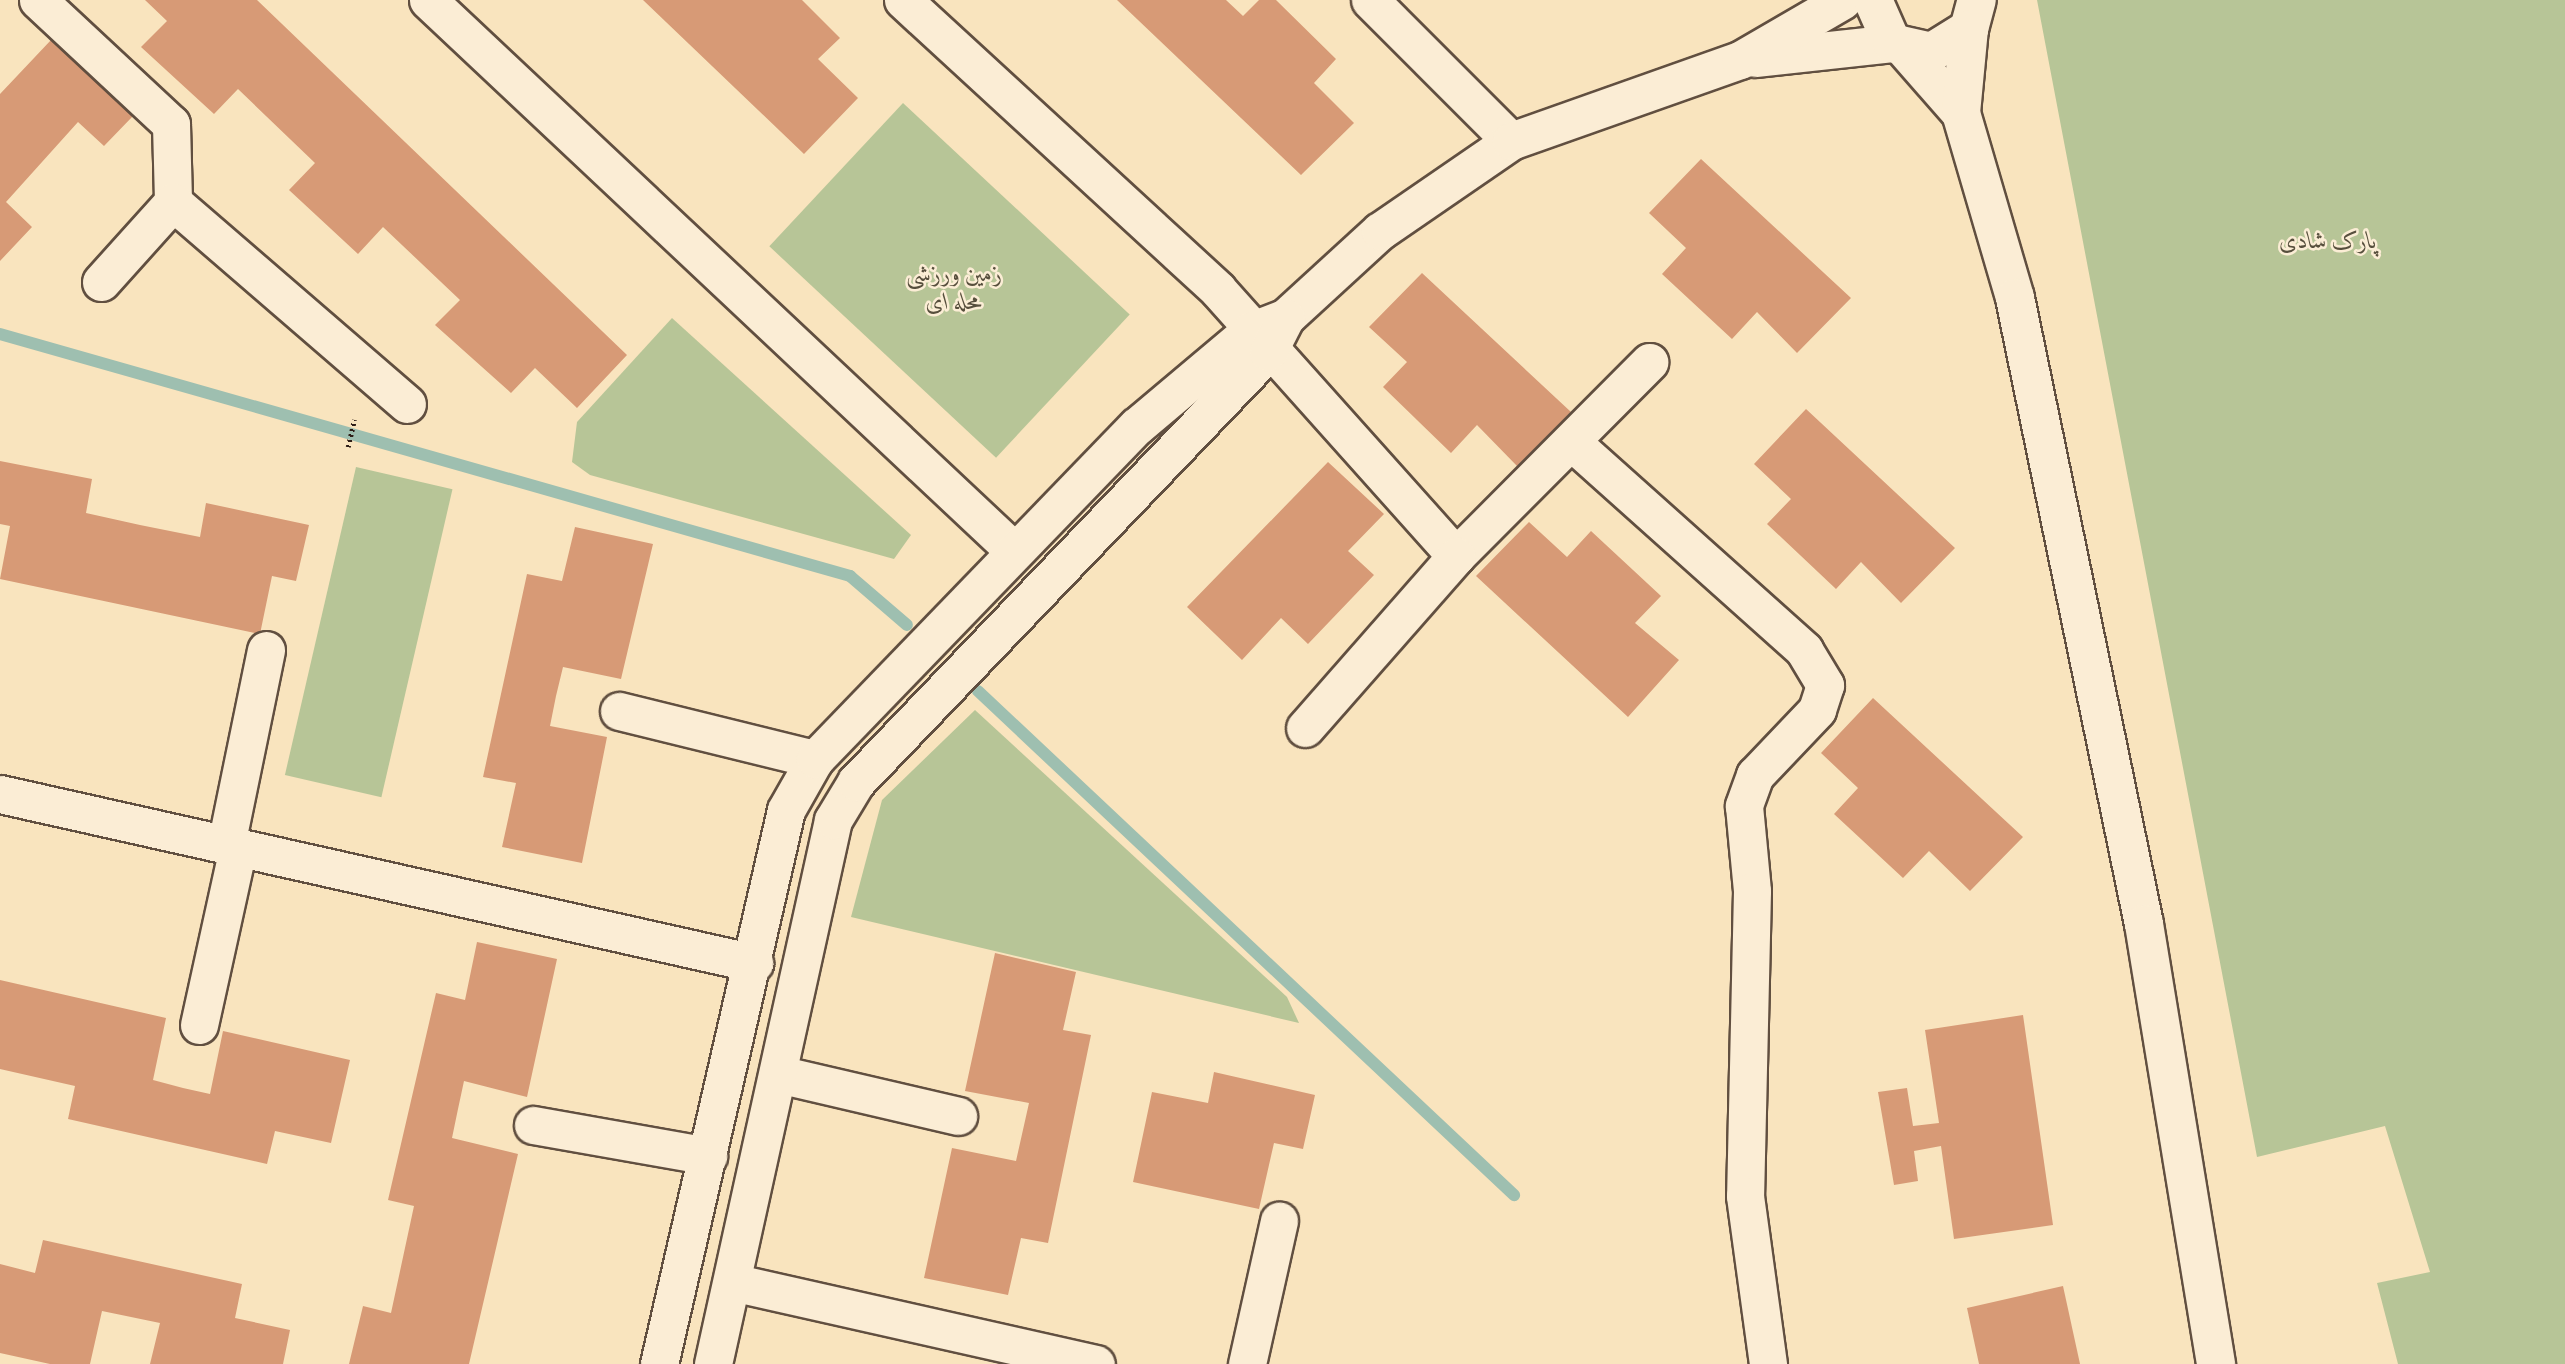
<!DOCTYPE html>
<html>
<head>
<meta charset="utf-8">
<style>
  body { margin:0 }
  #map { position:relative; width:2565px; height:1364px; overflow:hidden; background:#f9e4be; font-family:"Gentium Book Plus",Amiri,serif }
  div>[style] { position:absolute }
  .green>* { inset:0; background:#b7c597; transform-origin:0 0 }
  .stream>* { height:12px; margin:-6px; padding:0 6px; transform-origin:6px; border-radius:6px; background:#9ebfb0 }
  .building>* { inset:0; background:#d79a76 }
  .path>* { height:4.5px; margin-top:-2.25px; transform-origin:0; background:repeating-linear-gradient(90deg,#2e1d16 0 2px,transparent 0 5.5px) }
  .roads { filter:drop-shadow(2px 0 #614f40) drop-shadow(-2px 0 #614f40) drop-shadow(0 2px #614f40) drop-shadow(0 -2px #614f40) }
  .street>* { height:37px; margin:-18.5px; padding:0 18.5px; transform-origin:18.5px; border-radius:18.5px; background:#fbedd5 }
  .secondary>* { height:38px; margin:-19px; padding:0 19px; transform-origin:19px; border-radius:19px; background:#fbedd5 }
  span { translate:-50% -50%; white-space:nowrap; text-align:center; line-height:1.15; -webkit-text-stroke:5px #fbedd5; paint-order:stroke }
  .park-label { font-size:24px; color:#574f3d; font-style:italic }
</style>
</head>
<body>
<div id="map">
  <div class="green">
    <div style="clip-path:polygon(2037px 0,2565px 0,2565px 1364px,2398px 1364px,2377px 1283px,2430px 1272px,2385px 1126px,2257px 1157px)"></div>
    <div style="left:903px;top:103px;width:310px;height:196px;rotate:43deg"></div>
    <div style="clip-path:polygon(672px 318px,911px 535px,894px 559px,590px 475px,572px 462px,577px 422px)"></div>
    <div style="left:356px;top:467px;width:99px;height:316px;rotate:13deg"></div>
    <div style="clip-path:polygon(975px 710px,1287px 997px,1299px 1023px,851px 917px,882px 800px)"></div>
  </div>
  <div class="stream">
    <div style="left:0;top:334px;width:884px;rotate:15.89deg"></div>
    <div style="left:850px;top:576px;width:75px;rotate:40.7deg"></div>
    <div style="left:978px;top:691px;width:736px;rotate:43.24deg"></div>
  </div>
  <div class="building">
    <div style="clip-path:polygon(145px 0,257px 0,627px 355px,577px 408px,535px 368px,511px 393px,435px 325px,460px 300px,383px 227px,358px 254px,289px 190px,315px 163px,238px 89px,214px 114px,141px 47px,167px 21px)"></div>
    <div style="clip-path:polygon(643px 0,802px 0,840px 38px,818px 59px,858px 98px,804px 154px)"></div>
    <div style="clip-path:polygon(1117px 0,1226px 0,1243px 16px,1259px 0,1276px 0,1336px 59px,1314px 83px,1354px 123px,1301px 175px)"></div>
    <div style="clip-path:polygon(51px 40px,133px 116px,104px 146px,78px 122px,6px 202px,32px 227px,0 261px,0 94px)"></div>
    <div style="clip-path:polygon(1701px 159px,1851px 298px,1797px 353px,1757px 312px,1732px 339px,1662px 274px,1686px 248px,1649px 213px)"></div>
    <div style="clip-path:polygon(1422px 273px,1571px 412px,1517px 466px,1477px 425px,1451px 453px,1383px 387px,1407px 362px,1369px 327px)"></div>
    <div style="clip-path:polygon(1806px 409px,1955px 548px,1901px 603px,1861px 562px,1836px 589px,1767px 524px,1791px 499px,1754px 464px)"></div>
    <div style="clip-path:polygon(0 461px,92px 479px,86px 513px,140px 525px,200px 537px,206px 503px,309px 525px,296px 581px,272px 576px,260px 634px,0 579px,10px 526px,0 524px)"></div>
    <div style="clip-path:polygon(1328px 462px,1384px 514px,1348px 551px,1374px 575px,1308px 644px,1281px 618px,1242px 660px,1187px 607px)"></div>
    <div style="clip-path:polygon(1529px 522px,1567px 557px,1591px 531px,1661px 596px,1635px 623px,1679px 660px,1628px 717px,1476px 576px)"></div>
    <div style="clip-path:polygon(575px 527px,653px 544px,621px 679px,563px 667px,556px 696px,550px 726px,607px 737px,582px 863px,502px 847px,516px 783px,483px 777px,527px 574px,562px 581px)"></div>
    <div style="clip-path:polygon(1873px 698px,2023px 837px,1970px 891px,1929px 851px,1903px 878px,1834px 814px,1858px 788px,1821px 753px)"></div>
    <div style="clip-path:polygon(477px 942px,557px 959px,527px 1097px,464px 1081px,458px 1109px,452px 1138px,518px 1154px,469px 1364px,349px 1364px,363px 1306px,391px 1313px,414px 1206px,388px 1200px,436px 993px,465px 1000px)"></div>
    <div style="clip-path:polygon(995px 953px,1076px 972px,1063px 1030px,1091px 1035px,1048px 1243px,1021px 1238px,1008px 1295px,924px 1278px,952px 1148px,1016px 1161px,1029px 1103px,965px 1091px)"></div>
    <div style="clip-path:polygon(0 980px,166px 1018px,153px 1080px,183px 1088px,210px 1094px,223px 1031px,350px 1060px,331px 1143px,275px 1131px,267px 1164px,68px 1119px,75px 1086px,0 1069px)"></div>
    <div style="clip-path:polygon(2023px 1015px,2053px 1225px,1954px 1239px,1941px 1146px,1914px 1151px,1918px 1181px,1894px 1185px,1878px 1092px,1907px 1088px,1913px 1126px,1939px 1123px,1925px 1030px)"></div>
    <div style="clip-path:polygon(1214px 1072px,1315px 1095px,1303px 1149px,1274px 1143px,1259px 1209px,1133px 1182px,1152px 1092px,1208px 1103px)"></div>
    <div style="clip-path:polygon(43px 1240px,242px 1284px,235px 1318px,290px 1330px,283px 1364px,150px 1364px,160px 1323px,102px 1311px,90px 1364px,50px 1364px,0 1353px,0 1264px,35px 1273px)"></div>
    <div style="clip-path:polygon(2063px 1286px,2080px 1364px,1979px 1364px,1967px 1308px)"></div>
  </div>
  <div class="path">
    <div style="left:348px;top:447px;width:28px;rotate:-77deg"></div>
  </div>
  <div class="roads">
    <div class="street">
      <div style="left:38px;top:0;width:182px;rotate:43deg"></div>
      <div style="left:171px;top:124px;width:78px;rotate:88.5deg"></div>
      <div style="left:173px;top:202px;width:309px;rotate:40.8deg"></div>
      <div style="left:428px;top:0;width:802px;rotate:43.23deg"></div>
      <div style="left:903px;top:0;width:428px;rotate:42.6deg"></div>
      <div style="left:1218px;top:290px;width:357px;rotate:48.2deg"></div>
      <div style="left:1456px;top:556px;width:274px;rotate:-45.1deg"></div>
      <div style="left:1370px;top:0;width:199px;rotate:45deg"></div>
      <div style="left:1755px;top:58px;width:138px;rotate:-6.2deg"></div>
      <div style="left:101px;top:282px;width:108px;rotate:-48deg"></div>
      <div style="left:1574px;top:444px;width:309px;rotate:41.8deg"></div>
      <div style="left:1804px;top:650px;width:41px;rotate:59deg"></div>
      <div style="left:1825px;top:685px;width:26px;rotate:108deg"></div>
      <div style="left:1817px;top:710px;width:90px;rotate:133.6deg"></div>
      <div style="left:1755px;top:775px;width:33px;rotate:110deg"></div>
      <div style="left:1744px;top:806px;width:85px;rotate:84.6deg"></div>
      <div style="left:1752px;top:891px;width:305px;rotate:91.3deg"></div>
      <div style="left:1745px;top:1196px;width:170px;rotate:82.2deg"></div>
      <div style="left:619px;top:711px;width:202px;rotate:13.8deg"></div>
      <div style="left:1305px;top:728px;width:229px;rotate:-48.7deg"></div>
      <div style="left:0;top:794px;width:773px;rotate:12.63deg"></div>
      <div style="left:226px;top:845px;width:199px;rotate:-78.4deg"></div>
      <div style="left:199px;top:1025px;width:182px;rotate:-77.6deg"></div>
      <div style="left:778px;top:1074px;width:185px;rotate:13.1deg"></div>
      <div style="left:533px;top:1125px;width:178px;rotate:10deg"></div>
      <div style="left:732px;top:1282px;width:373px;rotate:12.7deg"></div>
      <div style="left:659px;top:1364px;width:568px;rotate:-77.09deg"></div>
      <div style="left:786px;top:810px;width:59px;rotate:-60.4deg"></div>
      <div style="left:815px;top:759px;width:463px;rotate:-46deg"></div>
      <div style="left:1137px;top:426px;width:148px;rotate:-40.1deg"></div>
      <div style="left:1250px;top:331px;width:39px;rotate:-21deg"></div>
      <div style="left:1286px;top:317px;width:127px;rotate:-42.5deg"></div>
      <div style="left:1380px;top:231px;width:159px;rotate:-34.5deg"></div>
      <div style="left:1511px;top:141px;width:243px;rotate:-19.5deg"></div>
      <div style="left:1740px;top:60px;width:119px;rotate:-30.2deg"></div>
      <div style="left:713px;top:1364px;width:557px;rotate:-77.56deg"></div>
      <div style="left:833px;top:820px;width:44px;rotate:-58.8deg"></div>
      <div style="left:856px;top:782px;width:596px;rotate:-46.22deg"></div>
      <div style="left:1268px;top:352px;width:39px;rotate:-63deg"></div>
      <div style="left:1247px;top:1364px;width:147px;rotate:-77.4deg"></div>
    </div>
    <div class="secondary">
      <div style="left:1873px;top:0;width:47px;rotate:66.2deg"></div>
      <div style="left:1892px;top:43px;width:41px;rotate:12.7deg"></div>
      <div style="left:1932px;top:52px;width:44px;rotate:-31.9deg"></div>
      <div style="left:1969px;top:29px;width:30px;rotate:-75deg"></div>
      <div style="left:1903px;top:47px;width:88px;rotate:48.7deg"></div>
      <div style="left:1961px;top:113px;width:193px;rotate:73.7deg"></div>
      <div style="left:2015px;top:298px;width:639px;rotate:78.36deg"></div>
      <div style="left:2144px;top:924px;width:446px;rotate:80.7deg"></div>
      <div style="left:1961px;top:113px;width:84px;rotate:-84.6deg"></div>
    </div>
  </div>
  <div class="park-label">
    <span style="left:2328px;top:240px">پارک شادی</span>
    <span style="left:954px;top:287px">زمین ورزشی<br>محله ای</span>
  </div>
</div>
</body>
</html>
